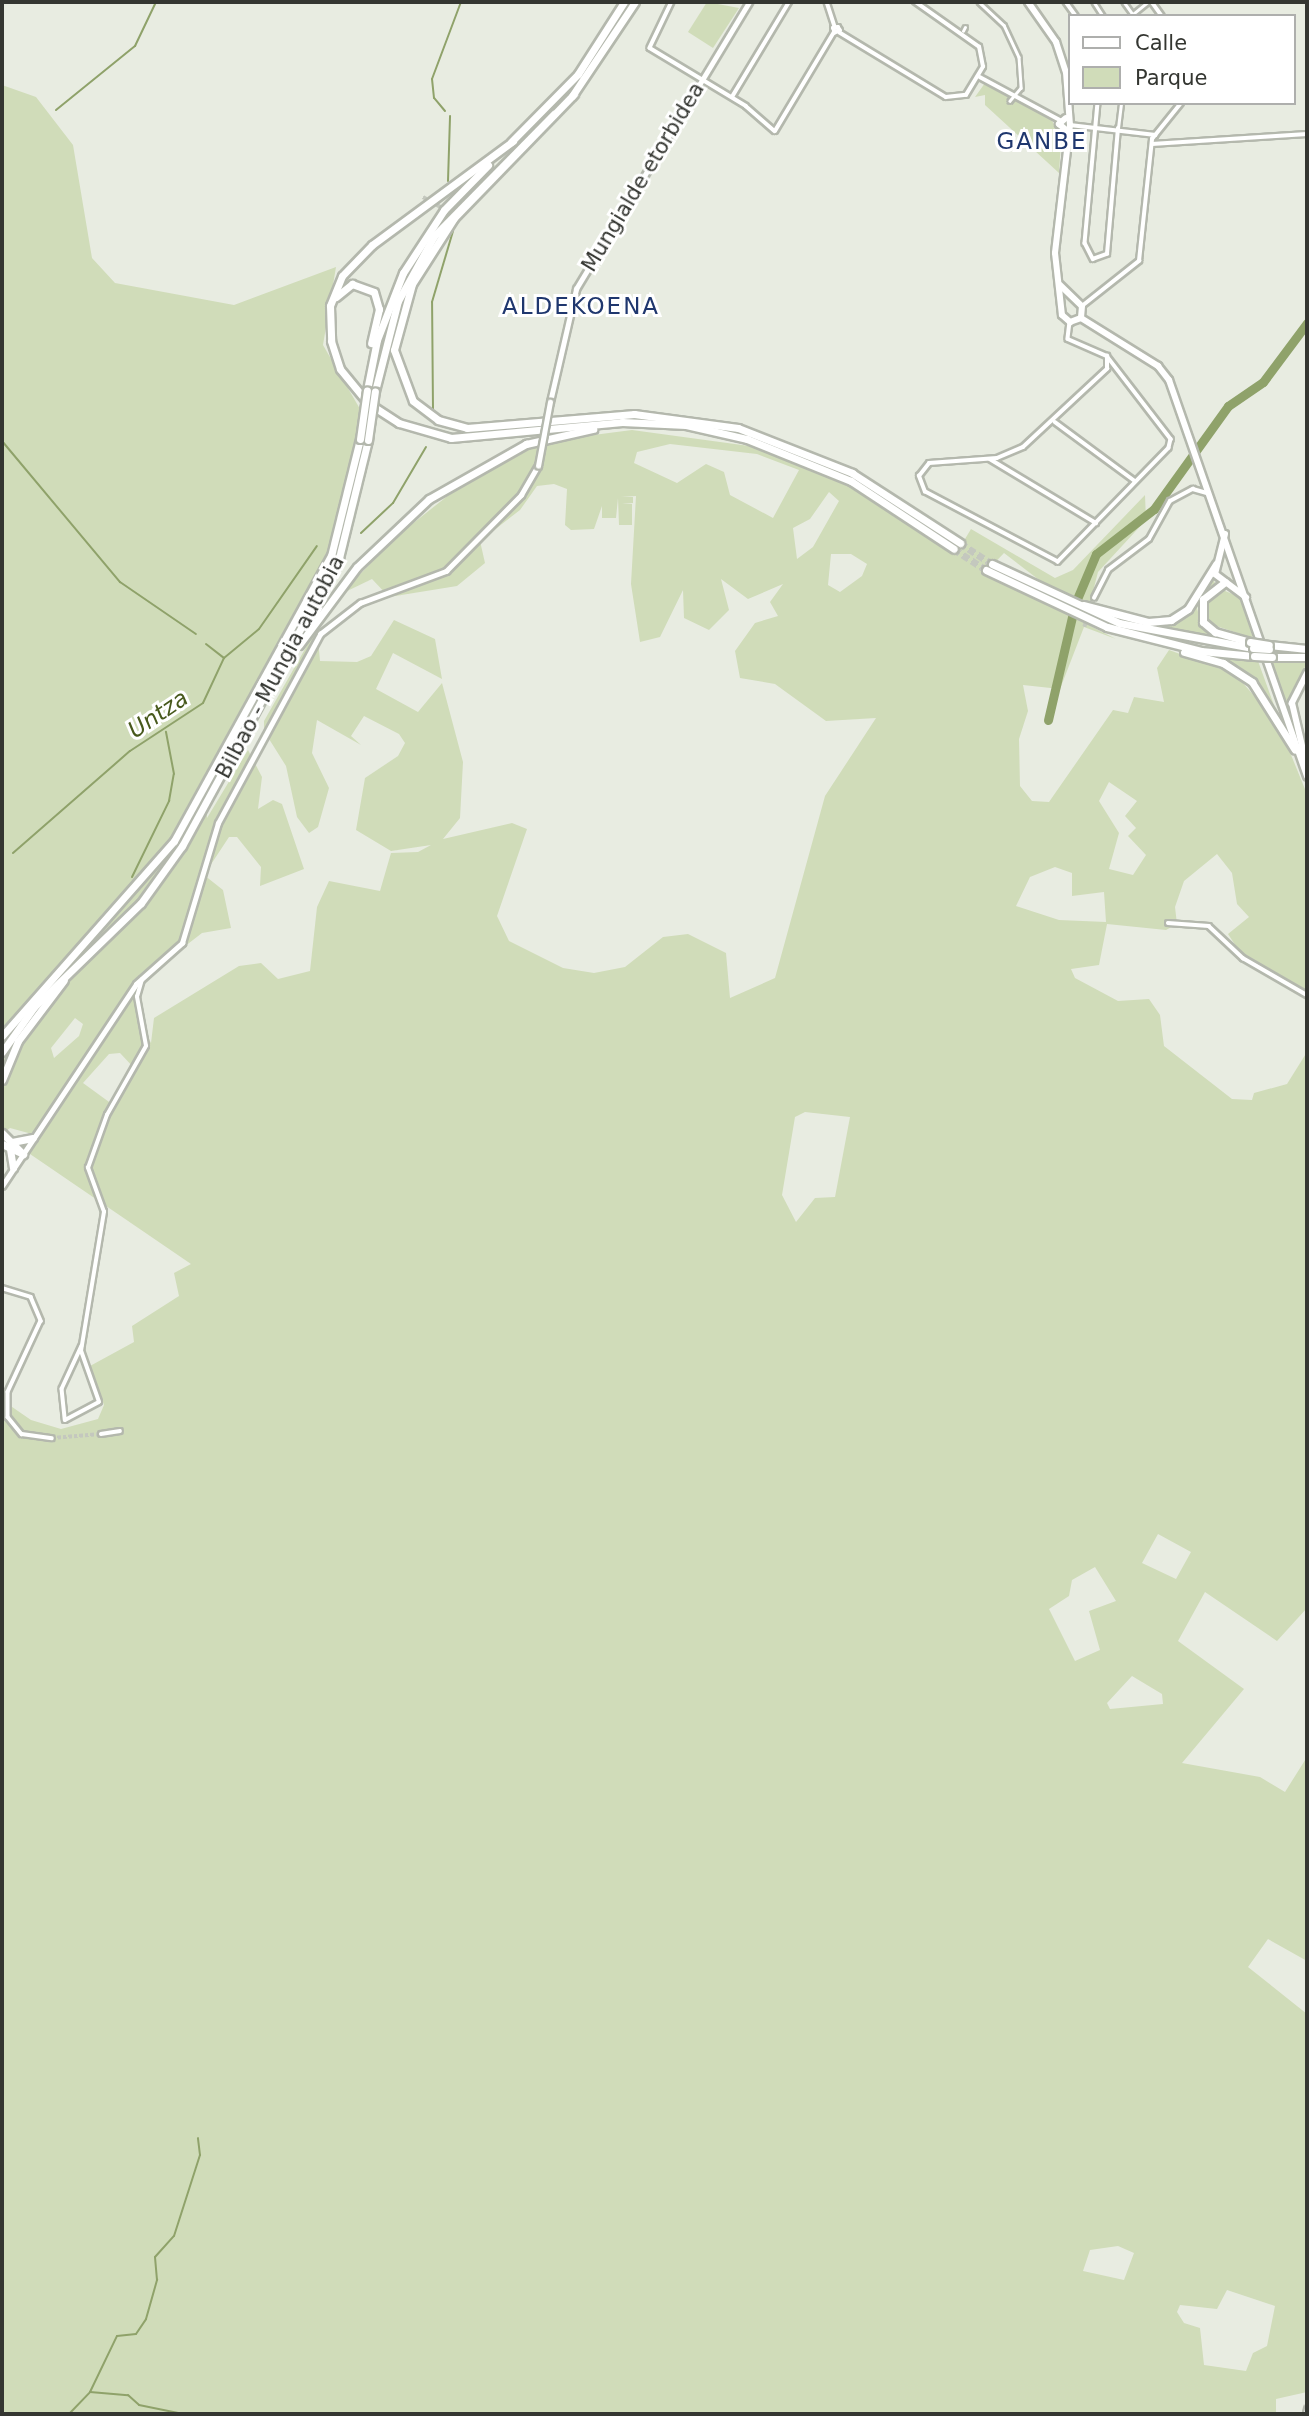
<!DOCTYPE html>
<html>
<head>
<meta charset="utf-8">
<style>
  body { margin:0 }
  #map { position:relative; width:1309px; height:2416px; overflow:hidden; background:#e8ece1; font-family:"DejaVu Sans",sans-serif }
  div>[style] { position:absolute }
  .green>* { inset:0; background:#d0dcb9 }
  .stream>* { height:2px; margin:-1px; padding:0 1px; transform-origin:1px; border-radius:1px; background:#8fa26a }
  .river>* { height:9px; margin:-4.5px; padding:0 4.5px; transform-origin:4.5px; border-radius:4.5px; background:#8fa26a }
  .minor-tunnel>* { height:3.5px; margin-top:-1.75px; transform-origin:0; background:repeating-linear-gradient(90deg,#c4c8be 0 3.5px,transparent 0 5.5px) }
  .motorway-tunnel>* { height:7px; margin-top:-3.5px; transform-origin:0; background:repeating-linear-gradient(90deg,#c4c8be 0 7px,transparent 0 10.5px) }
  .roads { filter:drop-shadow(2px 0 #b4b8ad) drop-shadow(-2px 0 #b4b8ad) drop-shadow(0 2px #b4b8ad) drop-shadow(0 -2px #b4b8ad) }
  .pedestrian>* { height:2.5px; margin:-1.25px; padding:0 1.25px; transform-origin:1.25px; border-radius:1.25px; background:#fff }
  .minor>* { height:3.5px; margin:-1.75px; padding:0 1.75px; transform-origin:1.75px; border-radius:1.75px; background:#fff }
  .tertiary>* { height:4.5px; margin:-2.25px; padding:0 2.25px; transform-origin:2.25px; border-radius:2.25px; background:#fff }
  .primary>* { height:6px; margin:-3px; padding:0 3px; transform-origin:3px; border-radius:3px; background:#fff }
  .trunk>* { height:6px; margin:-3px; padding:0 3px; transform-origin:3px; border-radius:3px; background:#fff }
  .motorway>* { height:7px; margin:-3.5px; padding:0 3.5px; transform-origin:3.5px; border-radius:3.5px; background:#fff }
  .bridges { filter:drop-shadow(2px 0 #b4b8ad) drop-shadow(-2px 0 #b4b8ad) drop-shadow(0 2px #b4b8ad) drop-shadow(0 -2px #b4b8ad) }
  .tertiary-bridge>* { height:4.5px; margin:-2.25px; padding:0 2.25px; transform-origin:2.25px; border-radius:2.25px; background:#fff }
  .motorway-bridge>* { height:7px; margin:-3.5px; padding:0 3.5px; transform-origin:3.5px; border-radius:3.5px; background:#fff }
  span { translate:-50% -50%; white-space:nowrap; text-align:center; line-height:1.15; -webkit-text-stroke:6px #fff; paint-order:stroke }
  .street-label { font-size:21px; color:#343631 }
  .neighbourhood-label { font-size:23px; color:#1f376e; letter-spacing:2px }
  .water-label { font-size:23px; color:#47591c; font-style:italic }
  .frame { position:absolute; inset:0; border:4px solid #343631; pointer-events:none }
  .legend { position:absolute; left:1068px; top:14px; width:228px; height:91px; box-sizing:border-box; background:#fff; border:2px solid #aeafad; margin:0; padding:9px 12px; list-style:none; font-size:21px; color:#343631 }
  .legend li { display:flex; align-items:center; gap:14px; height:35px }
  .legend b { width:35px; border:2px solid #aeafad }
</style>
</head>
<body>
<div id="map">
  <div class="green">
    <div style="clip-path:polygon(707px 2px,739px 8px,713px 48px,688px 32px)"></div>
    <div style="clip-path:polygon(985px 83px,1051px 118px,1061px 141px,1059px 173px,985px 105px,985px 95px,975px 97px)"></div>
    <div style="clip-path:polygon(evenodd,2px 85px,36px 97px,73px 145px,92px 258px,115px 283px,234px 305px,336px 267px,323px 345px,360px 409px,352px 473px,324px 564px,205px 780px,207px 818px,248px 750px,262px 777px,258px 809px,273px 800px,282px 804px,304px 869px,260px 886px,261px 867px,237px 837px,229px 837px,204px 875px,223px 890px,231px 928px,202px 933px,144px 978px,138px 1017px,151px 1043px,154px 1018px,239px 966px,261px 963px,278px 979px,310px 971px,317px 907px,329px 881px,380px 891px,391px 853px,418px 852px,431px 845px,391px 851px,356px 830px,365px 778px,398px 756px,405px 743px,399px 734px,364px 716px,351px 736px,361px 745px,317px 720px,312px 753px,329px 788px,318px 827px,309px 833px,297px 817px,286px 766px,264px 731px,264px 721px,317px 628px,320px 661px,357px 662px,371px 656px,394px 620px,435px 639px,442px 679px,393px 653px,376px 689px,418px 712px,442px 683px,463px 762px,460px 818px,443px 839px,512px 823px,527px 829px,497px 916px,509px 941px,563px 968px,594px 973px,625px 967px,663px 937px,688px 934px,726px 953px,730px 998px,775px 978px,825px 796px,876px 718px,826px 721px,775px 684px,740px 678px,735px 651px,755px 623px,778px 616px,770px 602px,783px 584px,748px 599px,721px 579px,729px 610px,709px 630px,684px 618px,683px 590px,660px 637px,640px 642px,631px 584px,636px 496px,621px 497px,633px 497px,633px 503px,622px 504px,632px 504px,632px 525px,619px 525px,618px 498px,616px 518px,602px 518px,602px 506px,594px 529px,571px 530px,565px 525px,567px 489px,554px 484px,537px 486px,520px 510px,480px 541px,485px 563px,457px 586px,389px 597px,372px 579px,341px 594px,397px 536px,469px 479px,547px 441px,632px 430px,764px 448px,863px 492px,956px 554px,971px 529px,1055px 578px,1073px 570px,1145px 495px,1146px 520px,1098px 572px,1090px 603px,1047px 586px,1004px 553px,985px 573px,1116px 639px,1084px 627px,1060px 689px,1023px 685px,1028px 711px,1019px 739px,1020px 786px,1032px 801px,1049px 802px,1113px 710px,1128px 713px,1134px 697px,1164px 702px,1157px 668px,1169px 650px,1235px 674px,1278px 723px,1307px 794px,1307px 999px,1249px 966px,1228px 934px,1249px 917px,1237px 904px,1232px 873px,1217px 854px,1184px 881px,1175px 907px,1177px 924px,1166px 930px,1107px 924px,1099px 965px,1071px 969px,1075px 978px,1118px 1001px,1149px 999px,1160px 1015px,1164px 1046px,1232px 1099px,1252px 1100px,1254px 1093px,1287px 1084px,1307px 1052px,1307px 1608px,1277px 1641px,1205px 1592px,1178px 1641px,1244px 1689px,1182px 1763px,1260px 1777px,1285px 1792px,1307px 1757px,1307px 1961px,1268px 1939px,1248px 1967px,1307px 2014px,1307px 2392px,1276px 2399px,1276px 2414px,2px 2414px,2px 1400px,31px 1420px,61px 1429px,98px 1419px,104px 1405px,90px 1366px,134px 1342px,132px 1326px,179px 1296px,174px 1273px,191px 1264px,30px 1154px,32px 1134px,10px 1128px,2px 1134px,2px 85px,670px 444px,757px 454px,799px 470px,773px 518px,730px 495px,724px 472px,706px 464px,677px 483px,634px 463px,637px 452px,670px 444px,2px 85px,829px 492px,839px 501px,813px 547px,797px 559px,793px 528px,810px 519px,829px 492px,2px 85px,831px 554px,851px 554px,867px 564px,862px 576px,840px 592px,828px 585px,831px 554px,2px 85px,1109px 782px,1137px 801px,1125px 816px,1136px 828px,1128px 836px,1146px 855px,1133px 875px,1109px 869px,1119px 833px,1099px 801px,1109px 782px,2px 85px,1055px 867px,1072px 873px,1072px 896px,1104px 892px,1106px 922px,1059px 920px,1016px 906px,1030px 877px,1055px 867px,2px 85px,75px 1018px,83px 1024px,79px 1036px,54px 1058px,51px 1048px,75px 1018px,2px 85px,120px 1053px,135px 1069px,116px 1107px,83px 1083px,109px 1054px,120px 1053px,2px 85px,805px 1112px,850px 1117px,835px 1197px,815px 1198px,796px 1222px,782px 1195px,795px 1117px,805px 1112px,2px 85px,1158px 1534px,1191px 1552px,1176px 1579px,1142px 1563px,1158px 1534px,2px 85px,1095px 1567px,1116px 1601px,1089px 1611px,1100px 1650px,1075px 1661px,1049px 1609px,1069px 1596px,1072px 1580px,1095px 1567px,2px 85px,1132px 1676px,1162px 1694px,1163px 1704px,1110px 1709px,1107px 1703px,1132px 1676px,2px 85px,1118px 2246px,1134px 2253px,1124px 2280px,1083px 2271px,1090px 2250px,1118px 2246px,2px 85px,1227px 2290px,1275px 2306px,1267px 2346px,1253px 2353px,1246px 2371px,1204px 2365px,1200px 2328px,1184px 2323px,1177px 2312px,1180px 2305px,1217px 2309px,1227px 2290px)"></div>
    <div style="clip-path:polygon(1212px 577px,1215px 583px,1197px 608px,1201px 624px,1243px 643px,1136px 623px,1173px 622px)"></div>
    <div style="clip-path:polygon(1218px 588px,1242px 598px,1253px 638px,1207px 623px,1203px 609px)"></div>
    <div style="clip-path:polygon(1203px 655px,1258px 661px,1275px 708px,1254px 678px)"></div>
    <div style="clip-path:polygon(1307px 662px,1289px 702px,1295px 737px,1270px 663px)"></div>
  </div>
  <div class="stream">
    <div style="left:56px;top:110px;width:102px;rotate:-39deg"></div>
    <div style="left:135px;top:46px;width:49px;rotate:-64.5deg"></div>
    <div style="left:445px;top:111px;width:17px;rotate:-130deg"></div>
    <div style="left:434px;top:98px;width:19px;rotate:-96deg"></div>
    <div style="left:432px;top:79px;width:82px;rotate:-69.4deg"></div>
    <div style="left:448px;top:181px;width:65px;rotate:-88.2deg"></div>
    <div style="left:433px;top:409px;width:107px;rotate:-90.5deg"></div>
    <div style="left:432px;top:302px;width:74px;rotate:-73.5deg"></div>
    <div style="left:2px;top:441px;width:184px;rotate:50.1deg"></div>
    <div style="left:120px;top:582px;width:92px;rotate:34.4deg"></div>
    <div style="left:361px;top:533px;width:44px;rotate:-43.2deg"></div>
    <div style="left:393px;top:503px;width:65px;rotate:-59.5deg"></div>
    <div style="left:206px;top:644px;width:23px;rotate:38deg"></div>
    <div style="left:13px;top:853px;width:155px;rotate:-41.1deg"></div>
    <div style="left:130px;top:751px;width:87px;rotate:-33.3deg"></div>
    <div style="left:203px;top:703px;width:50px;rotate:-65deg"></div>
    <div style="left:224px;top:658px;width:45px;rotate:-39.6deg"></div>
    <div style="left:259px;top:629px;width:101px;rotate:-55.1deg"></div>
    <div style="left:132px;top:877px;width:85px;rotate:-64deg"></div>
    <div style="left:169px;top:801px;width:27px;rotate:-80deg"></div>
    <div style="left:174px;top:774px;width:43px;rotate:-100.8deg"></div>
    <div style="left:90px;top:2392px;width:38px;rotate:5deg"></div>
    <div style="left:128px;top:2395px;width:15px;rotate:42deg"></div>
    <div style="left:139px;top:2405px;width:45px;rotate:11.6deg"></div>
    <div style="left:69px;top:2414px;width:30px;rotate:-46deg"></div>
    <div style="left:90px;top:2392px;width:62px;rotate:-64.3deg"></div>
    <div style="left:117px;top:2336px;width:19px;rotate:-6deg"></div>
    <div style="left:136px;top:2334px;width:18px;rotate:-56deg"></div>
    <div style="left:146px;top:2319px;width:41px;rotate:-74.2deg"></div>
    <div style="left:157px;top:2280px;width:23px;rotate:-95deg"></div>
    <div style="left:155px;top:2257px;width:28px;rotate:-48deg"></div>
    <div style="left:174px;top:2236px;width:85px;rotate:-72.2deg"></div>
    <div style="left:200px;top:2155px;width:17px;rotate:-97deg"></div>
  </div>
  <div class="river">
    <div style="left:1077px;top:599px;width:49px;rotate:-67.1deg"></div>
    <div style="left:1096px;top:554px;width:73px;rotate:-37.8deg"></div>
    <div style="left:1154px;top:509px;width:127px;rotate:-54.3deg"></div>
    <div style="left:1228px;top:406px;width:42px;rotate:-34.4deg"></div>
    <div style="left:1263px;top:382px;width:74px;rotate:-53.3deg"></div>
    <div style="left:1048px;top:720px;width:106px;rotate:-76.9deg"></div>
  </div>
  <div class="minor-tunnel">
    <div style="left:423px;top:197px;width:43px;rotate:29.6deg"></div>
    <div style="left:1084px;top:627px;width:31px;rotate:-71deg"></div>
    <div style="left:52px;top:1438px;width:49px;rotate:-4.7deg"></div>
  </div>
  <div class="motorway-tunnel">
    <div style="left:960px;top:543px;width:38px;rotate:33deg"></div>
    <div style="left:954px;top:549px;width:38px;rotate:33deg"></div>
  </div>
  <div class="roads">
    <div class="pedestrian">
      <div style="left:979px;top:2px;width:34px;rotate:43deg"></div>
      <div style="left:1004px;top:25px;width:35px;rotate:65deg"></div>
      <div style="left:1019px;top:57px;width:31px;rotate:86deg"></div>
      <div style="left:1021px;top:88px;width:17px;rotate:130deg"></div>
      <div style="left:1094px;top:2px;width:17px;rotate:57deg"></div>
      <div style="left:1124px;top:2px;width:17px;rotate:54deg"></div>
      <div style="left:1133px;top:14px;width:19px;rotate:-39deg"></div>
      <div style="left:963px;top:31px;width:4px;rotate:-63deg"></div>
      <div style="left:1118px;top:128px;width:25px;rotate:-83deg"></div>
    </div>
    <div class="minor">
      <div style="left:672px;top:2px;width:51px;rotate:115.6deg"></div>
      <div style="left:650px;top:48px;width:112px;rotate:31.1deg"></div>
      <div style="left:746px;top:106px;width:38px;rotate:41deg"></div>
      <div style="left:775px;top:131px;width:115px;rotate:-59.2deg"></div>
      <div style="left:827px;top:2px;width:25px;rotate:72deg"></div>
      <div style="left:1066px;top:2px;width:17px;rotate:54deg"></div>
      <div style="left:1152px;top:2px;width:17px;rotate:54deg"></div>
      <div style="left:838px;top:27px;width:4px;rotate:56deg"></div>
      <div style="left:840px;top:30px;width:6px;rotate:149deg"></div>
      <div style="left:835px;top:33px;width:5px;rotate:-112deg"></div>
      <div style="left:833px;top:28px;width:5px;rotate:-11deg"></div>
      <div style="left:839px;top:32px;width:125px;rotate:31.3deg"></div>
      <div style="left:946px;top:97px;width:20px;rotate:-6deg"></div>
      <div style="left:966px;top:95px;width:33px;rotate:-59deg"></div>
      <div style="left:983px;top:67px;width:20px;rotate:-101deg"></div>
      <div style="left:979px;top:47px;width:78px;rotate:-144.9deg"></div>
      <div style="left:980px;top:77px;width:91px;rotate:28.3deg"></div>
      <div style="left:732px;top:97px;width:111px;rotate:-59deg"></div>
      <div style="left:1098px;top:103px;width:141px;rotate:95.3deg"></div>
      <div style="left:1085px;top:243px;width:18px;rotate:63deg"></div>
      <div style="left:1093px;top:259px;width:15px;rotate:-20deg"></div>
      <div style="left:1107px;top:254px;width:126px;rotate:-85deg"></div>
      <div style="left:1070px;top:125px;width:86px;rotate:6.7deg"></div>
      <div style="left:1152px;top:144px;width:155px;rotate:-3.7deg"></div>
      <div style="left:1082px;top:306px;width:73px;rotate:-38.3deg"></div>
      <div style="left:1139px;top:261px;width:123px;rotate:-83.9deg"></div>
      <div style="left:1152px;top:139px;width:46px;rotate:-51.1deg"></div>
      <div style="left:1070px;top:322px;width:17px;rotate:97deg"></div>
      <div style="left:1068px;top:339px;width:43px;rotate:23.6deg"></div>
      <div style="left:1107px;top:356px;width:105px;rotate:52.4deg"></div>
      <div style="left:1171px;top:439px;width:9px;rotate:103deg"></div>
      <div style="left:1169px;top:448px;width:159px;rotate:134.2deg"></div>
      <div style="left:1058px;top:562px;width:150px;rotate:-152.2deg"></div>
      <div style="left:925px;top:492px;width:17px;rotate:-111deg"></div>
      <div style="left:919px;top:476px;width:16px;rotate:-52deg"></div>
      <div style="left:929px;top:463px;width:68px;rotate:-4.2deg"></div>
      <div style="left:997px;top:458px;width:28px;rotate:-23deg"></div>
      <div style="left:1023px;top:447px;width:115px;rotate:-42.9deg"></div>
      <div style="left:1107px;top:369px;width:13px;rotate:-90deg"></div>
      <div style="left:1055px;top:422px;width:99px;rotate:36.4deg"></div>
      <div style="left:990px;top:459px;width:124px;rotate:31.1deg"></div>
      <div style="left:1094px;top:598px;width:31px;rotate:-63deg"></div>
      <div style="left:1108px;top:570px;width:51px;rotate:-37.1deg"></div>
      <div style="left:1149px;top:539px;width:43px;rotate:-61.1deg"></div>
      <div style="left:1170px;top:501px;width:26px;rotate:-28deg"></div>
      <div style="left:1193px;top:489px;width:15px;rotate:16deg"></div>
      <div style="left:1168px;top:923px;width:41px;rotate:4.2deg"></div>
      <div style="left:1209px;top:926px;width:47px;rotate:43.3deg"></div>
      <div style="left:1243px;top:958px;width:74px;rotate:30deg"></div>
      <div style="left:2px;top:1288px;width:30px;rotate:17deg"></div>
      <div style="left:31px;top:1297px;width:26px;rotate:67deg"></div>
      <div style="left:41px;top:1321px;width:78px;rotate:114.9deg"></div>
      <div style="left:8px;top:1392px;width:25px;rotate:90deg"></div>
      <div style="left:8px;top:1417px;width:22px;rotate:51deg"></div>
      <div style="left:22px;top:1434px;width:30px;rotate:8deg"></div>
      <div style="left:82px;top:1346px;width:47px;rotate:114.9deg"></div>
      <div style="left:62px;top:1389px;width:31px;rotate:84deg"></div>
      <div style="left:65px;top:1420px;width:38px;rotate:-28deg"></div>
      <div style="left:99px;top:1402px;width:54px;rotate:-109.4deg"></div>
      <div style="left:81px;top:1351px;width:141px;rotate:-80.6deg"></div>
      <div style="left:104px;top:1212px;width:47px;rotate:-110deg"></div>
      <div style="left:88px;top:1168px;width:56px;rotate:-70.3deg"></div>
      <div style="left:107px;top:1115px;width:79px;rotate:-60.5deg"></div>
      <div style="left:146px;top:1046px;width:50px;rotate:-100.4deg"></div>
      <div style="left:137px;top:997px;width:18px;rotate:-74deg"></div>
      <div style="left:101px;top:1434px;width:19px;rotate:-9deg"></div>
    </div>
    <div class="tertiary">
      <div style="left:550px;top:402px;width:116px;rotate:-77deg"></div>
      <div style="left:576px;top:289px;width:335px;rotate:-58.9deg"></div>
      <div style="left:2px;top:1186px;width:242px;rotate:-56.4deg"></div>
      <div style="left:136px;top:984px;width:62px;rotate:-41.7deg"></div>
      <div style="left:182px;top:943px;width:125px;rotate:-73.3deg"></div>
      <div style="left:218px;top:823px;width:215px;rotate:-61.6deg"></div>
      <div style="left:320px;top:634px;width:51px;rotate:-37.8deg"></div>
      <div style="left:360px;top:603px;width:92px;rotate:-20.4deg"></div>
      <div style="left:446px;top:571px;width:107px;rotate:-45.4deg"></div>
      <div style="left:521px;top:495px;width:34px;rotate:-60deg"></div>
      <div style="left:1306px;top:2414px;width:5px;rotate:-79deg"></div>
    </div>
    <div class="primary">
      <div style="left:1028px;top:2px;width:49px;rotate:55deg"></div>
      <div style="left:1056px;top:42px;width:32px;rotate:72deg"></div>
      <div style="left:1066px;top:72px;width:53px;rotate:85.7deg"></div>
      <div style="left:1070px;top:125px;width:129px;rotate:96.7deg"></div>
      <div style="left:1055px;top:253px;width:62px;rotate:83.6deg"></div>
      <div style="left:1062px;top:315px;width:11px;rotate:41deg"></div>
      <div style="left:1070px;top:322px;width:12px;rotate:-20deg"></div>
      <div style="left:1065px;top:129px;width:8px;rotate:-140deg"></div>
      <div style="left:1059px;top:124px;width:9px;rotate:-41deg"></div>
      <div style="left:1060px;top:285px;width:30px;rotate:44deg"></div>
      <div style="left:1082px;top:306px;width:12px;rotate:95deg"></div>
      <div style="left:1081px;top:318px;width:91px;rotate:31.9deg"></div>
      <div style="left:1158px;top:366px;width:18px;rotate:52deg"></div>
      <div style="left:1169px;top:380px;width:420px;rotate:70.8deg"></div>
      <div style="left:1225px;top:534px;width:41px;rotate:104deg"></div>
      <div style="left:1215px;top:574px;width:39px;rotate:37deg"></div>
    </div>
    <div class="trunk">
      <div style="left:1307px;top:673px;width:34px;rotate:117deg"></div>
      <div style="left:1292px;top:703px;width:66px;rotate:76.8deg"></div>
    </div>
    <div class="motorway">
      <div style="left:574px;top:94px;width:173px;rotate:134.1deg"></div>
      <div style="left:454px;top:218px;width:78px;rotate:122.5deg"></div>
      <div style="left:412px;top:284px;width:68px;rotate:105.3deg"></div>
      <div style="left:394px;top:350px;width:54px;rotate:69.6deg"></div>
      <div style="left:413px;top:401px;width:31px;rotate:37deg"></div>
      <div style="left:438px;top:420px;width:30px;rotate:15deg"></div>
      <div style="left:467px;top:428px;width:168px;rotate:-4.8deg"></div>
      <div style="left:634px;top:414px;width:105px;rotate:7.7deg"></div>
      <div style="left:738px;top:428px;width:123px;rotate:21.5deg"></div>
      <div style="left:852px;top:473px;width:129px;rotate:32.9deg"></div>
      <div style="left:572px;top:96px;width:113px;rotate:-56.2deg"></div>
      <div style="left:513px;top:141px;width:175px;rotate:143.6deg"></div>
      <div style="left:372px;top:245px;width:43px;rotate:134.1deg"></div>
      <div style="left:342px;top:276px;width:32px;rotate:112deg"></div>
      <div style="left:330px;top:306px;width:35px;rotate:88deg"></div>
      <div style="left:331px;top:341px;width:29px;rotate:72deg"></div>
      <div style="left:340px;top:369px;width:44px;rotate:50.5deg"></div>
      <div style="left:368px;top:403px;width:37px;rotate:33deg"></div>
      <div style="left:399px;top:423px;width:54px;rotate:16.1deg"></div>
      <div style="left:451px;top:438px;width:172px;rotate:-5.3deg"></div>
      <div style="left:622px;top:422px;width:64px;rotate:2.7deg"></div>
      <div style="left:686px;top:425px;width:63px;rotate:12.9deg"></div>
      <div style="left:747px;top:439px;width:112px;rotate:22deg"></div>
      <div style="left:851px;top:481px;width:123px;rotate:33.4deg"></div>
      <div style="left:511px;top:142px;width:95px;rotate:-45.4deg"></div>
      <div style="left:578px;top:74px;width:85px;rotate:-57.4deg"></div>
      <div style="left:336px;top:297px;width:21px;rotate:-39deg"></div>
      <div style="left:352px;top:284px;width:23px;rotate:20deg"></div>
      <div style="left:374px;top:292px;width:18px;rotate:74deg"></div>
      <div style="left:379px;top:309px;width:35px;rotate:103deg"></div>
      <div style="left:367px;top:390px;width:51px;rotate:-78.7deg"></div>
      <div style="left:377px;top:340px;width:72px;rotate:-68.8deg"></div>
      <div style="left:403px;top:273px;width:75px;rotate:-56.9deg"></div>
      <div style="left:444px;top:210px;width:63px;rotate:-45.6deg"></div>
      <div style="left:375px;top:391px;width:93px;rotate:-75.7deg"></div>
      <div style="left:398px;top:301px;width:74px;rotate:-61deg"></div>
      <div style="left:434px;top:236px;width:171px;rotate:-45.5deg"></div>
      <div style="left:992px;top:564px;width:140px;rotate:24.9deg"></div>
      <div style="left:1119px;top:623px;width:136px;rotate:10.6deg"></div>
      <div style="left:986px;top:570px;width:134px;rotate:25.2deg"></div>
      <div style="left:1107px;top:627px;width:97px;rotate:14.3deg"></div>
      <div style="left:1201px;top:651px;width:53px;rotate:5.4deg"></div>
      <div style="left:1225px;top:582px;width:28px;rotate:142deg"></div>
      <div style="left:1203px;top:599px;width:23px;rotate:90deg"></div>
      <div style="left:1203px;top:622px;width:16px;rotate:40deg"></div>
      <div style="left:1215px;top:632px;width:36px;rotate:16deg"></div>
      <div style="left:1083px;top:605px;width:67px;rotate:14.7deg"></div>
      <div style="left:1148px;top:622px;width:23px;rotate:-5deg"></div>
      <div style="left:1171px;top:620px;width:20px;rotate:-33deg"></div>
      <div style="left:1188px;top:609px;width:53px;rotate:-58.1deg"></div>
      <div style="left:299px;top:645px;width:97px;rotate:-53.4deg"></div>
      <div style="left:357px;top:567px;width:99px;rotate:-43.4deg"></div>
      <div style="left:429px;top:499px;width:112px;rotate:-29.6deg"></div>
      <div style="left:526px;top:444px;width:69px;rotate:-12.6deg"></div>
      <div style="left:1269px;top:645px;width:38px;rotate:6deg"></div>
      <div style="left:1184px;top:652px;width:41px;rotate:15.8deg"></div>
      <div style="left:1223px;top:663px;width:35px;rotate:33deg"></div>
      <div style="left:1252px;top:682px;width:80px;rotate:57.7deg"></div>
      <div style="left:1272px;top:657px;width:35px"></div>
      <div style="left:2px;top:1036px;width:260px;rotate:-48.6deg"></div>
      <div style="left:174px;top:841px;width:325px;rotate:-61.2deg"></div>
      <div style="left:331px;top:556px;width:121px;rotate:-76.1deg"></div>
      <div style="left:2px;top:1052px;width:55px;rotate:-54.6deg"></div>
      <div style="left:34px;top:1007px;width:149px;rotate:-44.2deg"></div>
      <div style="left:141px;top:903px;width:70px;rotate:-54.3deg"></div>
      <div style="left:182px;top:846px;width:328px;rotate:-61.4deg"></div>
      <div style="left:339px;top:558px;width:122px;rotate:-76.2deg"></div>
      <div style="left:2px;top:1080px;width:42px;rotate:-67.7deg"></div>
      <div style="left:18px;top:1041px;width:76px;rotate:-53deg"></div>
      <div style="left:2px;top:1133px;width:30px;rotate:45deg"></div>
      <div style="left:12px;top:1142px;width:21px;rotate:-11deg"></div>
      <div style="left:2px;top:1144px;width:23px;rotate:25deg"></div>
      <div style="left:10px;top:1149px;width:19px;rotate:81deg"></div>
    </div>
  </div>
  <div class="bridges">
    <div class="tertiary-bridge">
      <div style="left:538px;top:466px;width:65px;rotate:-79.4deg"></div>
    </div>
    <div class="motorway-bridge">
      <div style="left:360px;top:439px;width:49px;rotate:-81.9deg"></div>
      <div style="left:368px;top:440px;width:49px;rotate:-81.9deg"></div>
      <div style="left:1250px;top:642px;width:19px;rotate:9deg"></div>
      <div style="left:1253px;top:648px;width:16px;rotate:4deg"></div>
      <div style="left:1254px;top:656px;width:18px;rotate:3deg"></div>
    </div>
  </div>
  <div class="street-label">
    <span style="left:643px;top:177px;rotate:-59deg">Mungialde etorbidea</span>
    <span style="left:280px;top:667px;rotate:-62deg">Bilbao - Mungia autobia</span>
  </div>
  <div class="neighbourhood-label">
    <span style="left:1042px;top:141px">GANBE</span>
    <span style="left:581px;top:306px">ALDEKOENA</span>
  </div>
  <div class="water-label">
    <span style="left:158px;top:714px;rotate:-34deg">Untza</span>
  </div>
  <div class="frame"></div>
  <ul class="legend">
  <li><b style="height:9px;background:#fff"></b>Calle</li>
  <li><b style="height:19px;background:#d0dcb9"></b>Parque</li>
  </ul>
</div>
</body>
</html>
